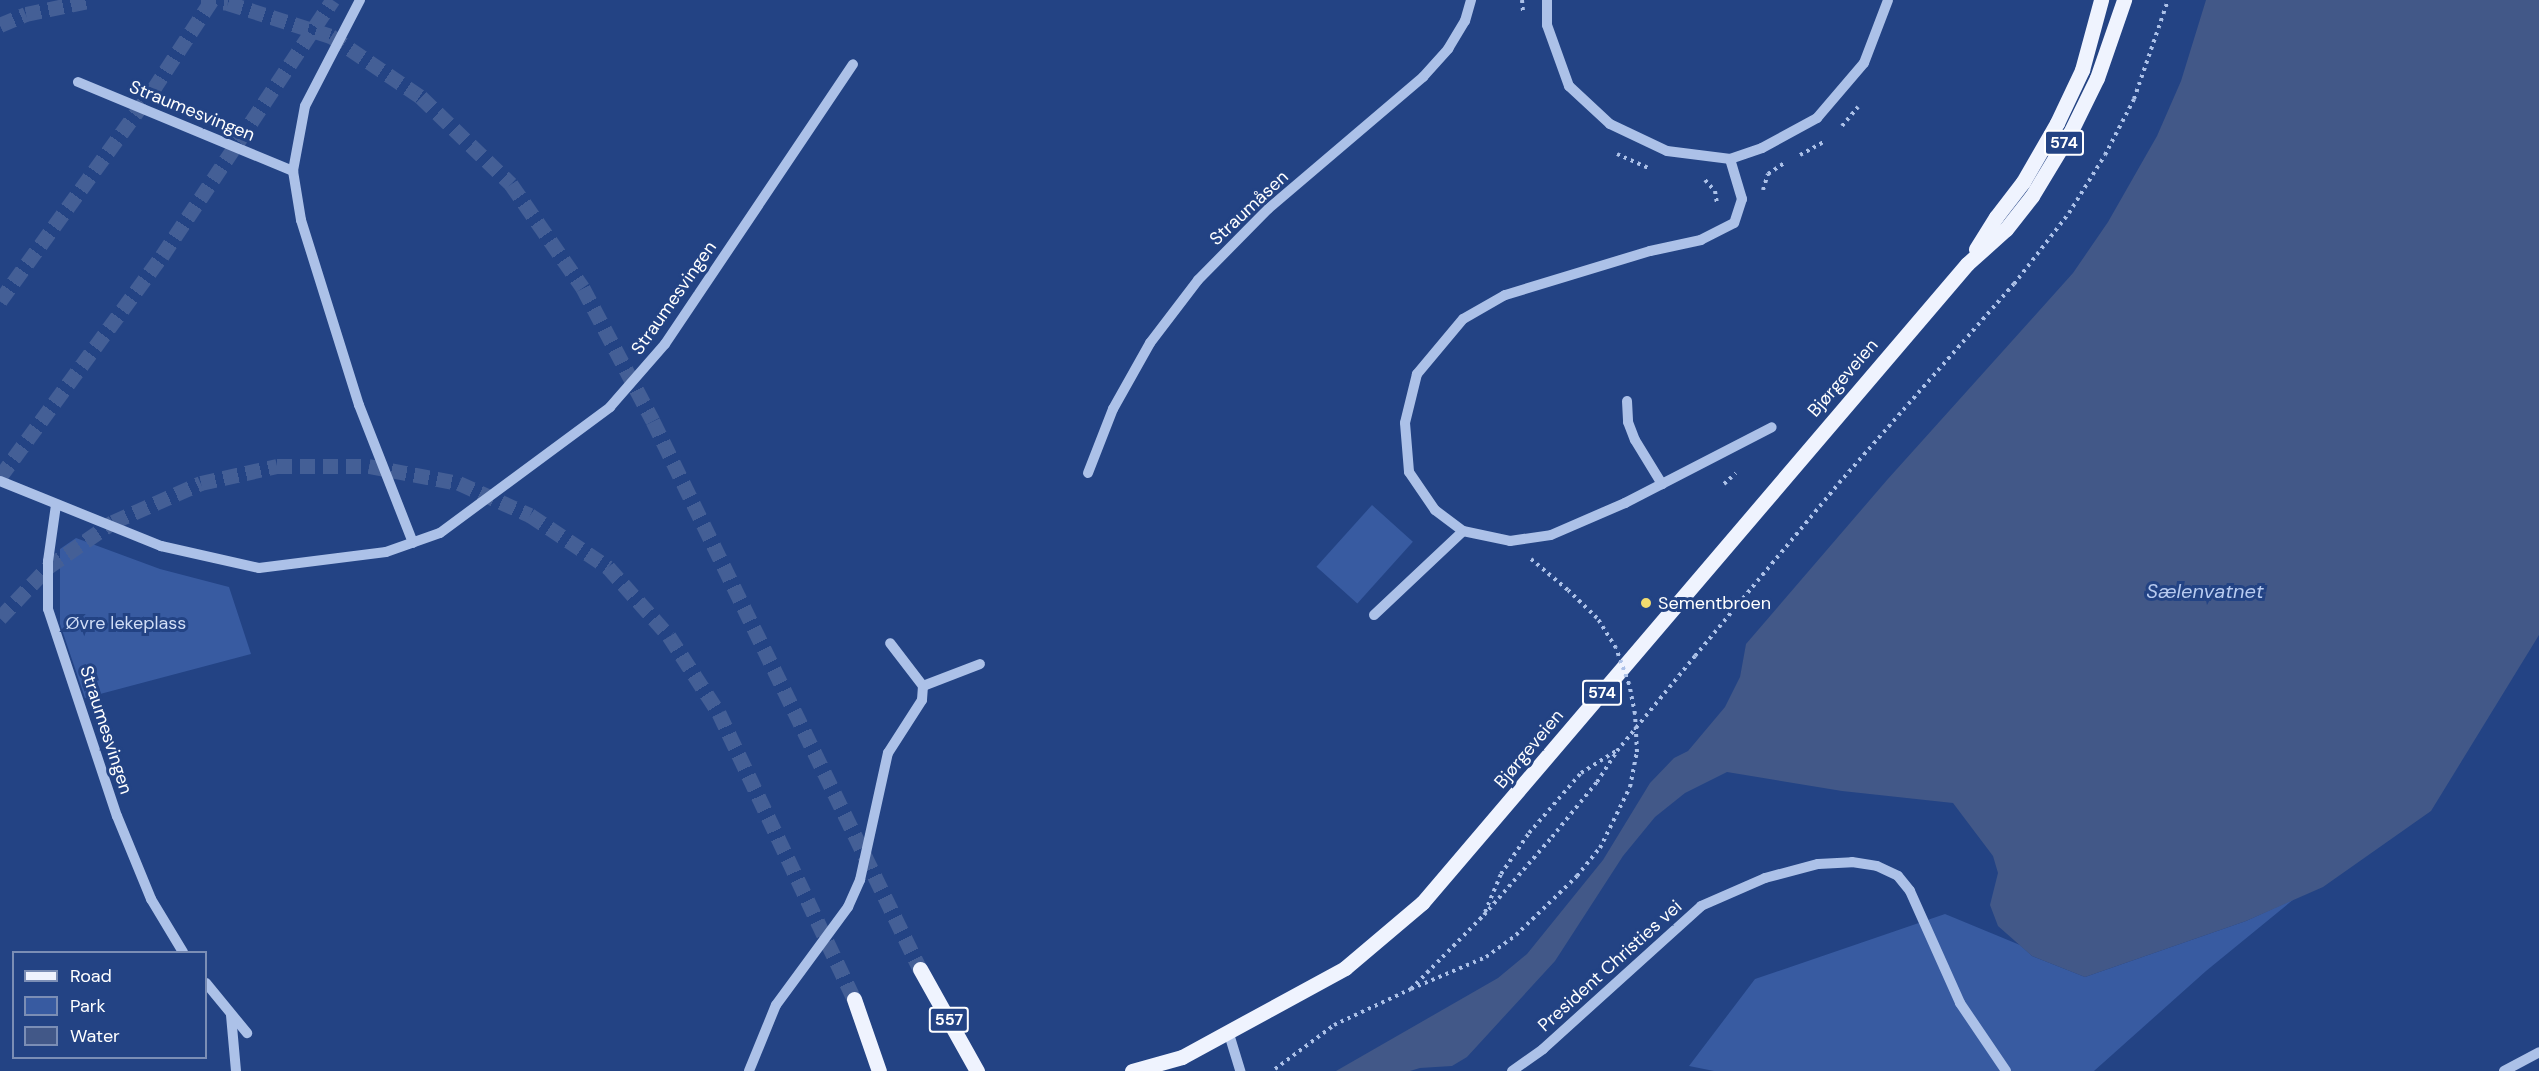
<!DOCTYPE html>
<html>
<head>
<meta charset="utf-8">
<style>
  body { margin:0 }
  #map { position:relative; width:2539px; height:1071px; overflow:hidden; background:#234384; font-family:"DM Sans",sans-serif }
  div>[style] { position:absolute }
  .green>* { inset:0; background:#385ba1; transform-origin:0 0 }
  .water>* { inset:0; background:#425888 }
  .major-tunnel>* { height:15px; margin-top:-7.5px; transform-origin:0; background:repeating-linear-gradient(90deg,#445f96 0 15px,transparent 0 23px) }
  .path>* { height:4px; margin-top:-2px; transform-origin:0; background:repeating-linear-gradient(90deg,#acc1e8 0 3px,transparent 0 7.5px) }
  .minor>* { height:10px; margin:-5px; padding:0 5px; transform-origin:5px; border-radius:5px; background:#acc1e8 }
  .major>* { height:15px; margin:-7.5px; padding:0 7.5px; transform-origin:7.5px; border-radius:7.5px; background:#eff3fe }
  .path-bridge>* { height:4px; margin-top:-2px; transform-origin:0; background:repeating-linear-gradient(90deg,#acc1e8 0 3px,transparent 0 7.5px) }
  .dots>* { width:16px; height:16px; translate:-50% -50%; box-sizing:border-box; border:3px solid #234384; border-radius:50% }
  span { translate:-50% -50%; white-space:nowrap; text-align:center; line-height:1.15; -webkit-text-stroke:6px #234384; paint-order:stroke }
  .shield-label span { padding:2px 4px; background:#234384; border:2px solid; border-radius:4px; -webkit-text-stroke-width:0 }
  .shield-label { font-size:16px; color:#fff; font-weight:700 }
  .street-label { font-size:18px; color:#fff }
  .poi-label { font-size:18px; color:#fff }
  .left { translate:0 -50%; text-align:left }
  .park-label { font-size:18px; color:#d0ddf6 }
  .water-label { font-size:20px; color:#b8cbf0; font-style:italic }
  .legend { position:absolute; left:12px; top:951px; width:195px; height:108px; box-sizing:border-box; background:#234384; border:2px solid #7b8eb5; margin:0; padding:8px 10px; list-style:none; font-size:18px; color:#fff }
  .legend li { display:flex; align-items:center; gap:12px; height:30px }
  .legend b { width:30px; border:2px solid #7b8eb5 }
</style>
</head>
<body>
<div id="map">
  <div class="green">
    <div style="left:1372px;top:505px;width:55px;height:83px;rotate:42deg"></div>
    <div style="clip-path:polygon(76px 538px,160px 569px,229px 587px,251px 654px,85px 698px,60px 624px,60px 549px)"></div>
    <div style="clip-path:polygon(2294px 899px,2206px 971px,2094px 1071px,1714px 1071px,1689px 1066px,1755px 979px,1945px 914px,2020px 945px,2032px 956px,2085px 977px,2246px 921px)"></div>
  </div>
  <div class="water">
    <div style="clip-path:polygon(2206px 0,2539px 0,2539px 635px,2431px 811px,2323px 887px,2246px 921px,2085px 977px,2032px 956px,1998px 926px,1990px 905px,1998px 873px,1993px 856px,1953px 803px,1842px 791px,1727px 772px,1685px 793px,1655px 817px,1623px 856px,1555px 961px,1467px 1057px,1452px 1066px,1420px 1068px,1410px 1071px,1336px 1071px,1498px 978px,1527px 954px,1603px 860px,1650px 783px,1674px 758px,1688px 751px,1725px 707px,1740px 677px,1746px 644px,1887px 480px,2073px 273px,2108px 222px,2157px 136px,2181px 81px)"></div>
  </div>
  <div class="major-tunnel">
    <div style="left:201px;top:0;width:27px;rotate:6deg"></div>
    <div style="left:228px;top:3px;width:108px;rotate:17.8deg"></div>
    <div style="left:331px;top:36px;width:109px;rotate:34.1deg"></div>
    <div style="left:421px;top:97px;width:125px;rotate:44deg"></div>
    <div style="left:511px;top:184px;width:126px;rotate:55.3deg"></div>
    <div style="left:583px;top:288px;width:150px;rotate:62.2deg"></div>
    <div style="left:653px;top:421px;width:610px;rotate:64.02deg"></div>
    <div style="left:0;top:25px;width:28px;rotate:-23deg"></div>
    <div style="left:26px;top:14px;width:68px;rotate:-11.8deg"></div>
    <div style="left:0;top:301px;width:261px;rotate:-54.1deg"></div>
    <div style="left:153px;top:90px;width:108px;rotate:-56.8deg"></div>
    <div style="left:0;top:477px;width:274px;rotate:-53.8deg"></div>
    <div style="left:162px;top:256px;width:308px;rotate:-56.3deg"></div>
    <div style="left:0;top:618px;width:70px;rotate:-46.7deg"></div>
    <div style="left:48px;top:567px;width:79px;rotate:-34.7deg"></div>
    <div style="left:113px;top:522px;width:96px;rotate:-23.9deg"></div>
    <div style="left:201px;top:483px;width:78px;rotate:-12.6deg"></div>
    <div style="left:277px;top:466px;width:92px"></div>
    <div style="left:369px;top:466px;width:92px;rotate:10.7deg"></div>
    <div style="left:459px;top:483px;width:78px;rotate:24.3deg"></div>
    <div style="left:530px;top:515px;width:94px;rotate:33.7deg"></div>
    <div style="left:608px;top:567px;width:92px;rotate:48.5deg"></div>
    <div style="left:669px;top:636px;width:92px;rotate:57deg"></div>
    <div style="left:719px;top:713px;width:316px;rotate:64.7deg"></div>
  </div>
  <div class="path">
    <div style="left:1522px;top:0;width:11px;rotate:85deg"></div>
    <div style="left:1842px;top:126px;width:25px;rotate:-50deg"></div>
    <div style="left:1617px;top:154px;width:34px;rotate:24deg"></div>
    <div style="left:1800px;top:155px;width:29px;rotate:-29deg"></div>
    <div style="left:1705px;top:180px;width:15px;rotate:48deg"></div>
    <div style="left:1715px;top:191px;width:13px;rotate:81deg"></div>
    <div style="left:1763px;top:190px;width:17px;rotate:-73deg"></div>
    <div style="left:1768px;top:174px;width:22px;rotate:-34deg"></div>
    <div style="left:1724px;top:484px;width:16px;rotate:-43deg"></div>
    <div style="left:1531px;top:559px;width:48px;rotate:40deg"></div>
    <div style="left:1485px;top:912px;width:41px;rotate:-67.2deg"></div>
    <div style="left:1501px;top:874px;width:50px;rotate:-55.7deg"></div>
    <div style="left:1529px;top:833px;width:79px;rotate:-49.1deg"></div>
    <div style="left:1581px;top:773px;width:41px;rotate:-32.2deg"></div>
    <div style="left:1275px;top:1069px;width:74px;rotate:-36.7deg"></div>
    <div style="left:1334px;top:1025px;width:85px;rotate:-25.1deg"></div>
    <div style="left:1411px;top:989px;width:104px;rotate:-45.4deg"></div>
    <div style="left:1484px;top:915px;width:103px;rotate:-48.9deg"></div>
    <div style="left:1552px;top:837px;width:71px;rotate:-50.7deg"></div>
    <div style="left:1597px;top:782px;width:37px;rotate:-57deg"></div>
    <div style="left:1617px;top:751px;width:123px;rotate:-50.6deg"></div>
    <div style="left:1695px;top:656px;width:225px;rotate:-50.2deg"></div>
    <div style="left:1839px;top:483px;width:265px;rotate:-48.7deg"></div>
    <div style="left:2014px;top:284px;width:90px;rotate:-52.2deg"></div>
    <div style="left:2069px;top:213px;width:68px;rotate:-58.2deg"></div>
    <div style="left:2105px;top:155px;width:63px;rotate:-62.6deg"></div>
    <div style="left:2134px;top:99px;width:105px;rotate:-71deg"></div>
  </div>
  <div class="minor">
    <div style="left:360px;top:0;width:119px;rotate:117.4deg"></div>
    <div style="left:305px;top:106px;width:66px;rotate:100.5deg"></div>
    <div style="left:293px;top:171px;width:50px;rotate:80.7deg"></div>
    <div style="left:301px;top:220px;width:194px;rotate:72.6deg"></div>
    <div style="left:359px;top:405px;width:148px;rotate:68.6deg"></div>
    <div style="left:1547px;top:0;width:25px;rotate:90deg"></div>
    <div style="left:1547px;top:25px;width:65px;rotate:70.2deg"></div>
    <div style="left:1569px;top:86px;width:56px;rotate:42.8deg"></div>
    <div style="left:1610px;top:124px;width:63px;rotate:25.3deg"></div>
    <div style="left:1667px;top:151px;width:64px;rotate:7.2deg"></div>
    <div style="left:1730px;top:159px;width:34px;rotate:-19deg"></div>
    <div style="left:1762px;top:148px;width:63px;rotate:-28.6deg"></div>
    <div style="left:1817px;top:118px;width:72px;rotate:-49.5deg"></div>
    <div style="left:1864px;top:63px;width:67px;rotate:-69.1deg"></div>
    <div style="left:78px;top:82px;width:233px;rotate:22.5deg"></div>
    <div style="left:1730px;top:159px;width:42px;rotate:73.3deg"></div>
    <div style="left:1742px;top:199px;width:25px;rotate:108deg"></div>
    <div style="left:1734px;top:223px;width:37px;rotate:153deg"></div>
    <div style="left:1701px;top:240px;width:52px;rotate:167.8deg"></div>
    <div style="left:1650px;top:251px;width:152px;rotate:163.1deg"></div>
    <div style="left:1505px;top:295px;width:48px;rotate:150.3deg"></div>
    <div style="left:1463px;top:319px;width:72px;rotate:129.9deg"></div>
    <div style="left:1417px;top:374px;width:50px;rotate:103.8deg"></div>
    <div style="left:1405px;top:423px;width:49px;rotate:85.3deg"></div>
    <div style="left:1409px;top:472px;width:46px;rotate:55.6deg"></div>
    <div style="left:1435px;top:510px;width:35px;rotate:37deg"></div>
    <div style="left:1463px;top:531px;width:48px;rotate:12deg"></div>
    <div style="left:1510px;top:541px;width:41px;rotate:-8.3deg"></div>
    <div style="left:1551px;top:535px;width:81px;rotate:-23.4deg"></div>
    <div style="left:1625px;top:503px;width:165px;rotate:-27.3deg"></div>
    <div style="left:1627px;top:401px;width:21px;rotate:87deg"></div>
    <div style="left:1628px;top:422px;width:19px;rotate:69deg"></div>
    <div style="left:1635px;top:440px;width:52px;rotate:58.5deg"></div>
    <div style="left:1088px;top:473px;width:69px;rotate:-68.7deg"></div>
    <div style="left:1113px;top:409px;width:76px;rotate:-60.7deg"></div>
    <div style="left:1150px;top:343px;width:79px;rotate:-52.7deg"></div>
    <div style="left:1198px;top:280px;width:100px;rotate:-45.4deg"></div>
    <div style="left:1268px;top:209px;width:204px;rotate:-40.4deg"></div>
    <div style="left:1423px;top:77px;width:38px;rotate:-48deg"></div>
    <div style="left:1448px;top:49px;width:33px;rotate:-59deg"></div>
    <div style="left:1465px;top:21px;width:22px;rotate:-74deg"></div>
    <div style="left:0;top:481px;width:174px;rotate:22deg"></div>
    <div style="left:161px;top:546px;width:100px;rotate:12.7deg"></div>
    <div style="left:259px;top:568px;width:128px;rotate:-7.2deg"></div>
    <div style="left:386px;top:552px;width:57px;rotate:-19.4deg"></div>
    <div style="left:440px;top:533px;width:212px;rotate:-36.5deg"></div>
    <div style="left:610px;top:407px;width:84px;rotate:-48.9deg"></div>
    <div style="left:665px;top:344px;width:337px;rotate:-56.1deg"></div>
    <div style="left:56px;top:505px;width:57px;rotate:98.1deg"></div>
    <div style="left:48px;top:561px;width:48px;rotate:90deg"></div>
    <div style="left:48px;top:609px;width:218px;rotate:71.6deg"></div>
    <div style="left:117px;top:816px;width:90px;rotate:67.7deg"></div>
    <div style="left:151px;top:899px;width:62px;rotate:58.9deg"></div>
    <div style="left:1374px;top:615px;width:122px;rotate:-43.3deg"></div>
    <div style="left:923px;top:686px;width:61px;rotate:-21.1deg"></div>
    <div style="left:206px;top:983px;width:65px;rotate:50.6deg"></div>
    <div style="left:231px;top:1015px;width:56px;rotate:84.9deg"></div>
    <div style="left:1229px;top:1034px;width:39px;rotate:73deg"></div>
    <div style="left:749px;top:1071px;width:71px;rotate:-67.8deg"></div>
    <div style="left:776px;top:1005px;width:122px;rotate:-53.7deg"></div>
    <div style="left:848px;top:907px;width:30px;rotate:-66deg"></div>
    <div style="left:860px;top:880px;width:130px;rotate:-77.6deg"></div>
    <div style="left:888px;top:753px;width:63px;rotate:-57.3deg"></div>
    <div style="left:922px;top:700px;width:14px;rotate:-86deg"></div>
    <div style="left:923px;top:686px;width:54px;rotate:-127.5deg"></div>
    <div style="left:1512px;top:1071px;width:38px;rotate:-35deg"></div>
    <div style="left:1543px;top:1049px;width:213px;rotate:-42.1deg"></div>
    <div style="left:1701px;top:906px;width:70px;rotate:-23.6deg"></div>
    <div style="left:1765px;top:878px;width:55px;rotate:-14.8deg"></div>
    <div style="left:1818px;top:864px;width:34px;rotate:-3deg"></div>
    <div style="left:1852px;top:862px;width:25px;rotate:9deg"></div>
    <div style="left:1877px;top:866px;width:23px;rotate:25deg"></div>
    <div style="left:1898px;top:876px;width:19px;rotate:51deg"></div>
    <div style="left:1910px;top:891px;width:123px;rotate:65.9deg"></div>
    <div style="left:1960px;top:1003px;width:82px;rotate:55.9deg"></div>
    <div style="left:2504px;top:1071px;width:40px;rotate:-28deg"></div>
  </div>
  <div class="major">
    <div style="left:1976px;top:249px;width:38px;rotate:-58deg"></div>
    <div style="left:1996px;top:217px;width:44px;rotate:-52.4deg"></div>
    <div style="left:2023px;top:182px;width:68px;rotate:-60deg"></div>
    <div style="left:2057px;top:123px;width:59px;rotate:-64.7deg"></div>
    <div style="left:2082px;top:70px;width:73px;rotate:-74.8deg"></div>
    <div style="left:920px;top:969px;width:117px;rotate:60.8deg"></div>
    <div style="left:854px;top:999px;width:76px;rotate:70.9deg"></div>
    <div style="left:1132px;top:1071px;width:52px;rotate:-15.6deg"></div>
    <div style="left:1182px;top:1057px;width:186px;rotate:-28.6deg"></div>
    <div style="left:1345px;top:968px;width:101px;rotate:-40.2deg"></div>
    <div style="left:1422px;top:903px;width:840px;rotate:-49.54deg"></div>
    <div style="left:1967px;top:264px;width:52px;rotate:-41.9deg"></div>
    <div style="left:2006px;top:229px;width:42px;rotate:-51.8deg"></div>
    <div style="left:2032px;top:196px;width:74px;rotate:-58.9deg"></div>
    <div style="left:2070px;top:133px;width:61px;rotate:-63.9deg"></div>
    <div style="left:2097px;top:78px;width:83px;rotate:-70.9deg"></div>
  </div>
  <div class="path-bridge">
    <div style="left:1411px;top:989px;width:82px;rotate:-23.1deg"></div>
    <div style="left:1486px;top:957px;width:37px;rotate:-36deg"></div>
    <div style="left:1516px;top:935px;width:85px;rotate:-44deg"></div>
    <div style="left:1577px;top:876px;width:36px;rotate:-51deg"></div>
    <div style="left:1600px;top:848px;width:68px;rotate:-63.8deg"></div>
    <div style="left:1630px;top:787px;width:36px;rotate:-79deg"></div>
    <div style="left:1637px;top:752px;width:38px;rotate:-93deg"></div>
    <div style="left:1635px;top:714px;width:31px;rotate:-101deg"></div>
    <div style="left:1629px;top:684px;width:38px;rotate:-110deg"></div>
    <div style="left:1616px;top:648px;width:36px;rotate:-122deg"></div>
    <div style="left:1597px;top:618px;width:40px;rotate:-136deg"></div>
  </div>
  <div class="dots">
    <div style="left:1646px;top:603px;background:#f3dc6f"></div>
  </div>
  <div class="shield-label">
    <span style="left:2064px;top:143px">574</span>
    <span style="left:1602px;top:693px">574</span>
    <span style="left:949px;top:1020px">557</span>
  </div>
  <div class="street-label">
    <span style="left:192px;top:111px;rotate:22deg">Straumesvingen</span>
    <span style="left:1249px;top:208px;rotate:-43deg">Straumåsen</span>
    <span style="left:674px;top:298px;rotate:-55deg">Straumesvingen</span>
    <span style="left:1843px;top:378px;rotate:-49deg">Bjørgeveien</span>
    <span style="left:106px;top:730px;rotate:72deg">Straumesvingen</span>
    <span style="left:1529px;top:749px;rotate:-50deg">Bjørgeveien</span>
    <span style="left:1610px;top:966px;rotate:-42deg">President Christies vei</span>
  </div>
  <div class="poi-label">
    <span class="left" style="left:1658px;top:603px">Sementbroen</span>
  </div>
  <div class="park-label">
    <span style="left:126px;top:623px">Øvre lekeplass</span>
  </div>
  <div class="water-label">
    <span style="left:2205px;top:591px">Sælenvatnet</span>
  </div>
  <ul class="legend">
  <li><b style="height:8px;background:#eff3fe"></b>Road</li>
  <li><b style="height:16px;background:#385ba1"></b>Park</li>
  <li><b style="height:16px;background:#425888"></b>Water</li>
  </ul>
</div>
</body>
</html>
